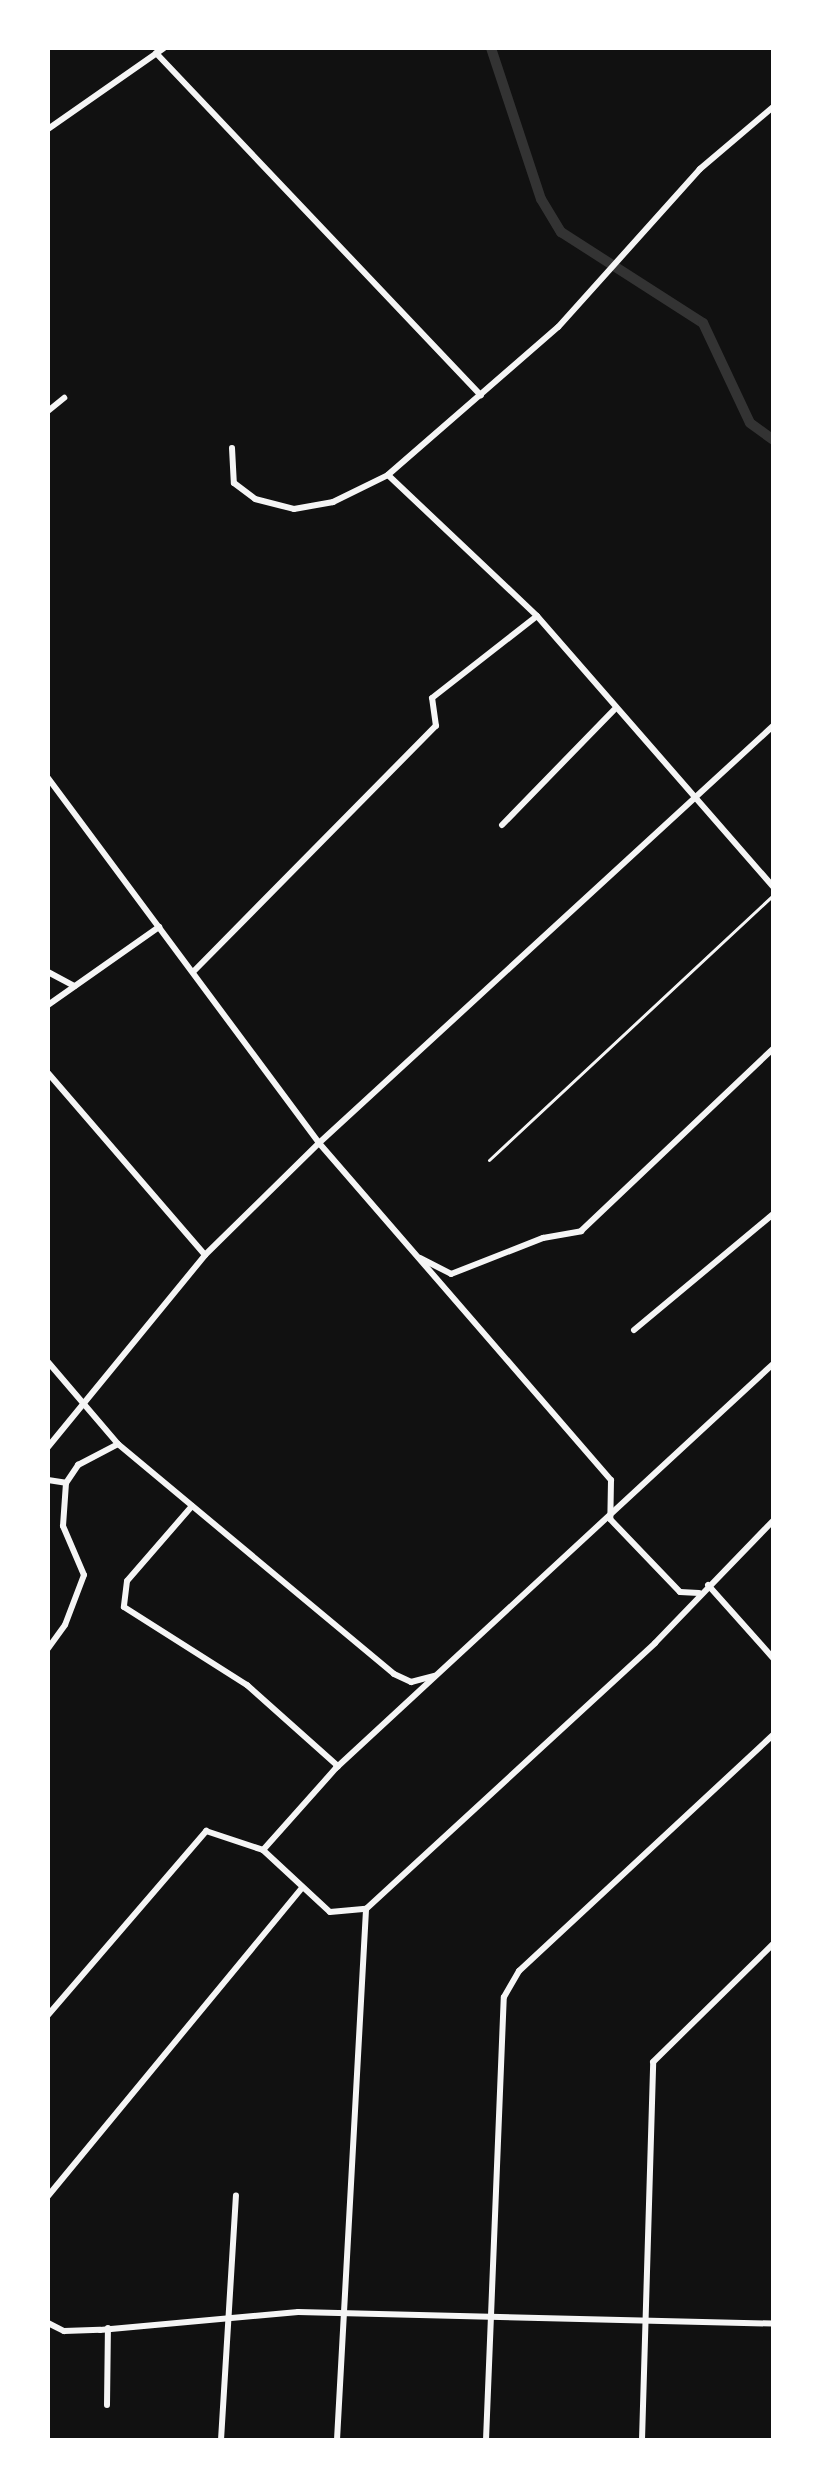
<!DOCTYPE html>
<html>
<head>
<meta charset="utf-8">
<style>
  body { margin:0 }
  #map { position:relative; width:821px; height:2488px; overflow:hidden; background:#111; font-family:"Alegreya Sans",sans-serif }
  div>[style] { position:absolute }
  .canal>* { height:10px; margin:-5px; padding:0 5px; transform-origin:5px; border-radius:5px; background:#333 }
  .service>* { height:3px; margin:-1.5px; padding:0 1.5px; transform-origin:1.5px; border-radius:1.5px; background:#f5f5f5 }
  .minor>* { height:6px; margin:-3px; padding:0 3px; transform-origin:3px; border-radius:3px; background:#f5f5f5 }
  span { translate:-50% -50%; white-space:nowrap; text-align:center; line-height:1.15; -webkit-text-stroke:7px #fff; paint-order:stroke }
  .frame { position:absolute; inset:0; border:50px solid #fff; pointer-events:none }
</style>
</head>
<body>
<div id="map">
  <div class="canal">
    <div style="left:491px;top:48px;width:159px;rotate:71.7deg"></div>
    <div style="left:541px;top:199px;width:39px;rotate:59deg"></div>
    <div style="left:561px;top:232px;width:169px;rotate:32.7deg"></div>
    <div style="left:703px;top:323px;width:110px;rotate:64.8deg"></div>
    <div style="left:750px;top:423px;width:29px;rotate:36deg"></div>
  </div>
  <div class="service">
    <div style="left:489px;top:1160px;width:388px;rotate:-43deg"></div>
  </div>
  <div class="minor">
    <div style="left:156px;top:53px;width:472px;rotate:46.5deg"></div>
    <div style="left:773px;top:107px;width:96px;rotate:139.7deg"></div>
    <div style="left:700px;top:169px;width:212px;rotate:131.9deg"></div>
    <div style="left:558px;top:327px;width:225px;rotate:139deg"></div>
    <div style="left:388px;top:475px;width:205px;rotate:43.4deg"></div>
    <div style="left:537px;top:616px;width:359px;rotate:48.9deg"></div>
    <div style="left:48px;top:129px;width:141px;rotate:-34.9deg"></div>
    <div style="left:48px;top:411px;width:21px;rotate:-39deg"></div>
    <div style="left:232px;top:448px;width:35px;rotate:87deg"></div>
    <div style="left:234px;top:483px;width:26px;rotate:37deg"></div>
    <div style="left:255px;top:499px;width:40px;rotate:14.4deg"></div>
    <div style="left:294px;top:509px;width:40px;rotate:-10deg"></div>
    <div style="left:333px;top:502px;width:61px;rotate:-26.1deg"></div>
    <div style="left:48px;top:778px;width:455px;rotate:53.4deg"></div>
    <div style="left:319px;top:1143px;width:616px;rotate:-42.57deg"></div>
    <div style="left:502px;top:825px;width:161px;rotate:-45.8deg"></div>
    <div style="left:48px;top:972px;width:30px;rotate:28deg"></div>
    <div style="left:193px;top:972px;width:346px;rotate:-45.4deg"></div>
    <div style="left:436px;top:726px;width:28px;rotate:-98deg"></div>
    <div style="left:432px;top:698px;width:133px;rotate:-38deg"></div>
    <div style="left:48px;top:1005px;width:136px;rotate:-35.1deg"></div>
    <div style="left:48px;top:1073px;width:240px;rotate:49.2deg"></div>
    <div style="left:420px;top:1258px;width:35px;rotate:27deg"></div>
    <div style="left:451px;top:1274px;width:99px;rotate:-21.4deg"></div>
    <div style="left:543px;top:1238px;width:39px;rotate:-10deg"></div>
    <div style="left:581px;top:1231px;width:265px;rotate:-43.5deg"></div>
    <div style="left:634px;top:1330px;width:181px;rotate:-39.8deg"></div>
    <div style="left:48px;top:1362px;width:108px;rotate:49.5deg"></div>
    <div style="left:48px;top:1447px;width:248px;rotate:-50.7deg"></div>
    <div style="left:205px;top:1255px;width:160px;rotate:-44.5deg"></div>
    <div style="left:319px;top:1143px;width:446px;rotate:49.1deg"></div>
    <div style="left:611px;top:1480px;width:39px;rotate:91deg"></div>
    <div style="left:610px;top:1519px;width:101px;rotate:46.2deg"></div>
    <div style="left:680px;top:1592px;width:19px;rotate:3deg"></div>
    <div style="left:48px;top:1480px;width:18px;rotate:9deg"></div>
    <div style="left:66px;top:1483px;width:43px;rotate:94deg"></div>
    <div style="left:63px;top:1526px;width:53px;rotate:66.8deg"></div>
    <div style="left:84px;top:1575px;width:53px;rotate:110.8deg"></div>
    <div style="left:65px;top:1625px;width:29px;rotate:126deg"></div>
    <div style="left:66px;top:1483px;width:22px;rotate:-56deg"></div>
    <div style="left:78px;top:1465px;width:45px;rotate:-27.7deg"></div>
    <div style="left:118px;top:1444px;width:359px;rotate:39.8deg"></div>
    <div style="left:394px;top:1674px;width:19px;rotate:25deg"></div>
    <div style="left:411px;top:1682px;width:24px;rotate:-15deg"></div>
    <div style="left:192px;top:1506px;width:99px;rotate:130.9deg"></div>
    <div style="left:127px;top:1581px;width:26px;rotate:97deg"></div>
    <div style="left:124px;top:1607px;width:146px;rotate:32.4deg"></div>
    <div style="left:247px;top:1685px;width:122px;rotate:41.7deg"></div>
    <div style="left:708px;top:1585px;width:98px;rotate:48.3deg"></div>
    <div style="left:263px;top:1850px;width:110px;rotate:-48.3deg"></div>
    <div style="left:336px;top:1768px;width:595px;rotate:-42.75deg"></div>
    <div style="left:48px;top:2015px;width:243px;rotate:-49.3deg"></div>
    <div style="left:206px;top:1831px;width:60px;rotate:18.4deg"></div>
    <div style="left:263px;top:1850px;width:91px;rotate:42.8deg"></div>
    <div style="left:330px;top:1912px;width:36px;rotate:-5deg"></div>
    <div style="left:366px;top:1909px;width:393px;rotate:-42.6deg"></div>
    <div style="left:655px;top:1643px;width:170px;rotate:-46deg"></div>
    <div style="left:48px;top:2196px;width:399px;rotate:-50.5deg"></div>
    <div style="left:48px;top:2323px;width:18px;rotate:27deg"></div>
    <div style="left:64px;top:2331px;width:36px;rotate:-2deg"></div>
    <div style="left:100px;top:2330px;width:199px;rotate:-5.2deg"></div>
    <div style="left:298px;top:2312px;width:475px;rotate:1.4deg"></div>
    <div style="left:107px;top:2405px;width:77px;rotate:-89.3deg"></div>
    <div style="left:221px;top:2440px;width:245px;rotate:-86.5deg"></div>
    <div style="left:337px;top:2440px;width:532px;rotate:-86.87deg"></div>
    <div style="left:486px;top:2440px;width:443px;rotate:-87.7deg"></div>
    <div style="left:504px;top:1997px;width:30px;rotate:-60deg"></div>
    <div style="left:519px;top:1971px;width:347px;rotate:-42.9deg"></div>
    <div style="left:642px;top:2440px;width:378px;rotate:-88.3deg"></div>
    <div style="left:653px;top:2062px;width:168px;rotate:-44.5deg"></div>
  </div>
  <div class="frame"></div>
</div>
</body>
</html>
